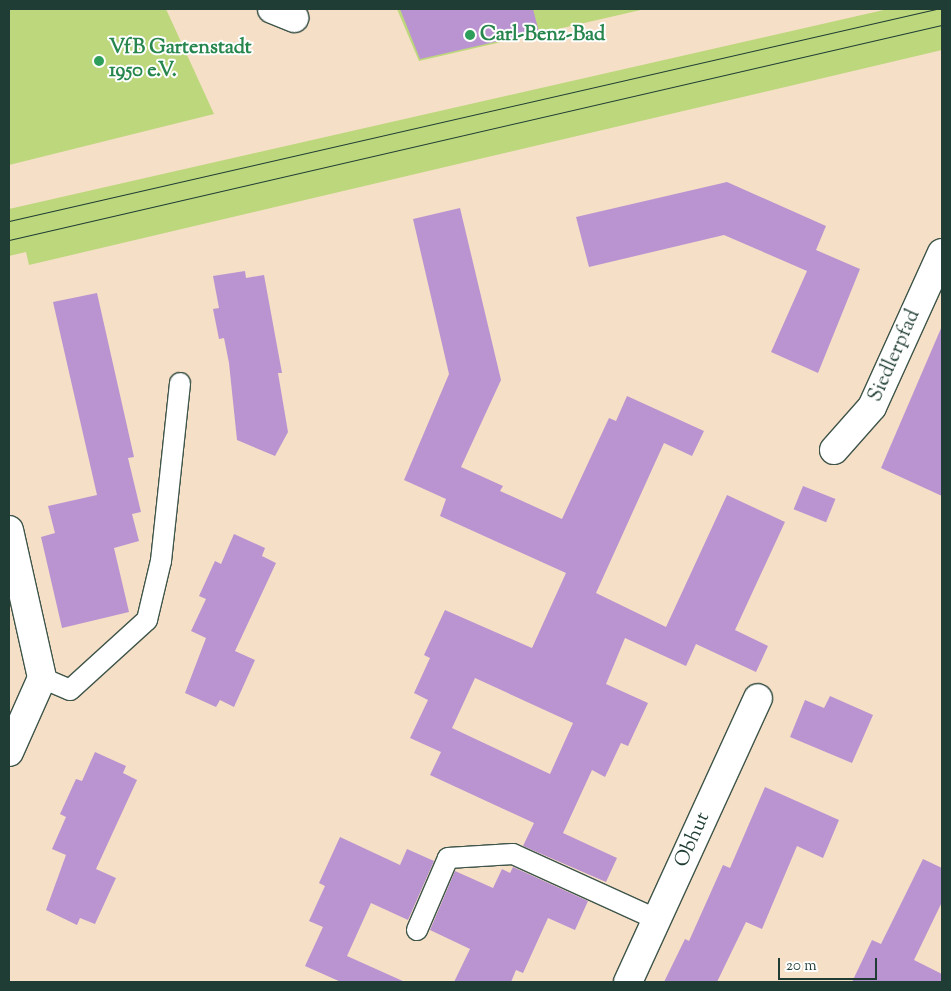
<!DOCTYPE html>
<html>
<head>
<meta charset="utf-8">
<style>
  body { margin:0 }
  #map { position:relative; width:951px; height:991px; overflow:hidden; background:#f5dfc6; font-family:"Sorts Mill Goudy",serif }
  div>[style] { position:absolute }
  .green>* { inset:0; background:#bdd77c }
  .building>* { inset:0; background:#ba94d1; transform-origin:0 0 }
  .roads { filter:drop-shadow(1px 0 #3f554a) drop-shadow(-1px 0 #3f554a) drop-shadow(0 1px #3f554a) drop-shadow(0 -1px #3f554a) }
  .lane>* { height:20px; margin:-10px; padding:0 10px; transform-origin:10px; border-radius:10px; background:#fff }
  .street>* { height:28px; margin:-14px; padding:0 14px; transform-origin:14px; border-radius:14px; background:#fff }
  .tram>* { height:1px; margin:-0.5px; padding:0 0.5px; transform-origin:0.5px; border-radius:0.5px; background:#1f3d34 }
  .dots>* { width:14px; height:14px; translate:-50% -50%; box-sizing:border-box; border:2px solid #fff; border-radius:50% }
  span { translate:-50% -50%; white-space:nowrap; text-align:center; line-height:1.15; -webkit-text-stroke:4px #fff; paint-order:stroke }
  .leisure-label { font-size:20px; color:#27864d; font-weight:700 }
  .left { translate:0 -50%; text-align:left }
  .street-label { font-size:20px; color:#1f3d34 }
  .frame { position:absolute; inset:0; border:10px solid #1f3d34; pointer-events:none }
  .scale { position:absolute; left:778px; top:958px; width:99px; height:22px; box-sizing:border-box; border:2px solid #1f3d34; border-top:0; padding-left:6px; font-size:15px; line-height:18px; white-space:nowrap; color:#1f3d34; -webkit-text-stroke:4px #fff; paint-order:stroke }
</style>
</head>
<body>
<div id="map">
  <div class="green">
    <div style="clip-path:polygon(9px 9px,166px 9px,214px 114px,9px 165px)"></div>
    <div style="clip-path:polygon(397px 9px,645px 9px,419px 61px)"></div>
    <div style="clip-path:polygon(888px 9px,942px 9px,942px 50px,29px 265px,26px 252px,9px 256px,9px 209px)"></div>
  </div>
  <div class="building">
    <div style="clip-path:polygon(400px 9px,533px 9px,539px 32px,420px 59px)"></div>
    <div style="clip-path:polygon(727px 182px,826px 226px,816px 250px,860px 269px,818px 373px,771px 352px,807px 271px,724px 235px,589px 267px,576px 217px)"></div>
    <div style="clip-path:polygon(evenodd,460px 208px,501px 380px,461px 467px,503px 486px,500px 491px,562px 519px,609px 418px,616px 421px,627px 396px,704px 431px,692px 456px,664px 443px,596px 593px,666px 627px,727px 495px,785px 522px,735px 630px,768px 646px,756px 672px,696px 644px,686px 666px,625px 638px,606px 684px,648px 703px,628px 746px,621px 743px,605px 777px,592px 770px,563px 833px,617px 858px,606px 882px,523px 846px,534px 823px,430px 775px,441px 752px,410px 738px,428px 700px,414px 693px,430px 658px,424px 655px,445px 610px,532px 648px,566px 573px,440px 516px,446px 499px,404px 480px,449px 374px,413px 219px,460px 208px,475px 678px,573px 723px,550px 774px,452px 728px,475px 678px)"></div>
    <div style="clip-path:polygon(245px 271px,246px 278px,264px 275px,282px 373px,278px 373px,288px 432px,275px 456px,237px 440px,229px 363px,224px 338px,219px 339px,213px 309px,219px 308px,213px 276px)"></div>
    <div style="clip-path:polygon(97px 293px,134px 457px,128px 458px,141px 512px,132px 514px,139px 541px,114px 548px,129px 612px,62px 628px,41px 537px,55px 533px,48px 506px,97px 495px,53px 302px)"></div>
    <div style="clip-path:polygon(942px 326px,942px 496px,881px 468px)"></div>
    <div style="left:803px;top:486px;width:35px;height:25px;rotate:22deg"></div>
    <div style="clip-path:polygon(234px 534px,265px 548px,262px 556px,276px 563px,235px 651px,255px 660px,234px 707px,220px 700px,216px 707px,185px 693px,206px 638px,191px 631px,206px 599px,199px 596px,215px 561px,221px 564px)"></div>
    <div style="clip-path:polygon(830px 696px,873px 715px,852px 763px,790px 737px,805px 700px,824px 708px)"></div>
    <div style="clip-path:polygon(95px 752px,126px 766px,123px 773px,137px 780px,96px 869px,116px 878px,95px 924px,80px 918px,77px 925px,46px 910px,66px 855px,52px 849px,66px 817px,60px 814px,76px 779px,82px 781px)"></div>
    <div style="clip-path:polygon(765px 787px,839px 820px,823px 858px,797px 846px,762px 929px,746px 922px,717px 982px,664px 982px,685px 939px,689px 941px,723px 865px,730px 868px)"></div>
    <div style="clip-path:polygon(340px 837px,400px 865px,407px 849px,434px 861px,408px 920px,371px 903px,347px 956px,405px 982px,341px 982px,305px 966px,323px 927px,309px 921px,325px 886px,319px 883px)"></div>
    <div style="clip-path:polygon(923px 859px,942px 868px,942px 902px,914px 960px,942px 974px,942px 982px,852px 982px,872px 940px,881px 944px)"></div>
    <div style="clip-path:polygon(513px 867px,588px 901px,575px 930px,548px 918px,523px 973px,516px 970px,511px 982px,454px 982px,470px 949px,430px 930px,455px 871px,493px 888px,502px 869px,510px 873px)"></div>
  </div>
  <div class="roads">
    <div class="lane">
      <div style="left:42px;top:678px;width:30px;rotate:23deg"></div>
      <div style="left:70px;top:690px;width:104px;rotate:-42.3deg"></div>
      <div style="left:147px;top:620px;width:61px;rotate:-76.7deg"></div>
      <div style="left:161px;top:561px;width:179px;rotate:-83.9deg"></div>
      <div style="left:417px;top:930px;width:78px;rotate:-66.7deg"></div>
      <div style="left:448px;top:858px;width:65px;rotate:-3.5deg"></div>
      <div style="left:513px;top:854px;width:159px;rotate:24.5deg"></div>
    </div>
    <div class="street">
      <div style="left:272px;top:9px;width:24px;rotate:22deg"></div>
      <div style="left:834px;top:450px;width:57px;rotate:-48.5deg"></div>
      <div style="left:872px;top:407px;width:169px;rotate:-65.6deg"></div>
      <div style="left:9px;top:530px;width:152px;rotate:77.4deg"></div>
      <div style="left:42px;top:678px;width:81px;rotate:114deg"></div>
      <div style="left:628px;top:982px;width:312px;rotate:-65.4deg"></div>
    </div>
  </div>
  <div class="tram">
    <div style="left:9px;top:221px;width:951px;rotate:-12.88deg"></div>
    <div style="left:9px;top:240px;width:957px;rotate:-12.98deg"></div>
  </div>
  <div class="dots">
    <div style="left:470px;top:35px;background:#2e9e5b"></div>
    <div style="left:99px;top:61px;background:#2e9e5b"></div>
  </div>
  <div class="leisure-label">
    <span class="left" style="left:480px;top:35px">Carl-Benz-Bad</span>
    <span class="left" style="left:109px;top:60px">VfB Gartenstadt<br>1950 e.V.</span>
  </div>
  <div class="street-label">
    <span style="left:895px;top:356px;rotate:-66deg">Siedlerpfad</span>
    <span style="left:693px;top:840px;rotate:-66deg">Obhut</span>
  </div>
  <div class="frame"></div>
  <div class="scale">20 m</div>
</div>
</body>
</html>
